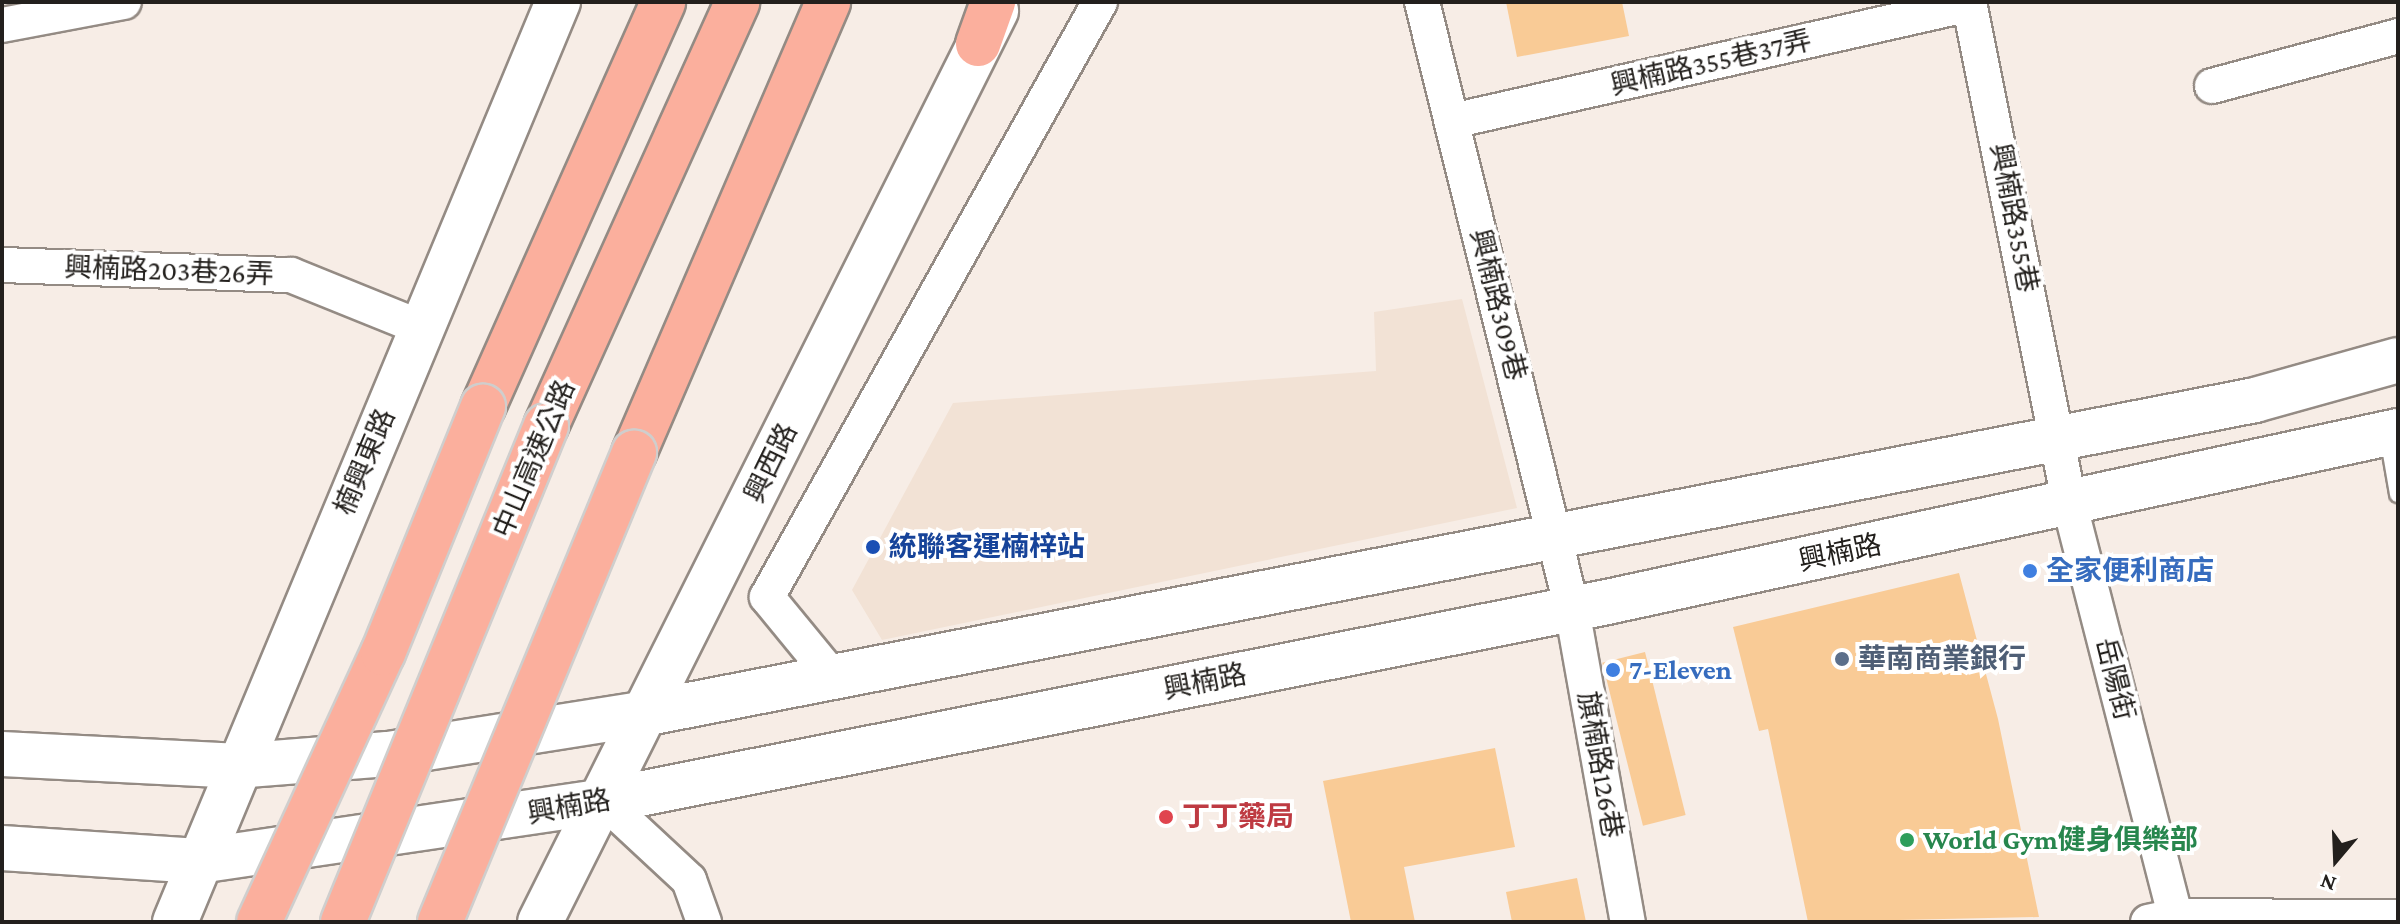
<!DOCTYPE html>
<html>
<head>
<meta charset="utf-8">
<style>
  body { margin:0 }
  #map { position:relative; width:2400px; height:924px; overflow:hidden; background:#f7ede6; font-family:"Crimson Pro","Noto Sans TC",serif }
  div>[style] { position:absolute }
  .built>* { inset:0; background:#f2e2d5 }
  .building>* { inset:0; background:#f9cb96; transform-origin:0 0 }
  .roads { filter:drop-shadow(2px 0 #948b84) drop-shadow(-2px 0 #948b84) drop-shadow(0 2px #948b84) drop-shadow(0 -2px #948b84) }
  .lane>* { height:16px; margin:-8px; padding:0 8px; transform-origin:8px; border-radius:8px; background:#fff }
  .street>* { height:34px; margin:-17px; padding:0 17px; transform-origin:17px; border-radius:17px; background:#fff }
  .secondary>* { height:44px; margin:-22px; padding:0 22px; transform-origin:22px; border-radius:22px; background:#fff }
  .highway>* { height:44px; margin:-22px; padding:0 22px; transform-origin:22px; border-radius:22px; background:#fbaf9d }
  .bridges { filter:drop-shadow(2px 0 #cfcecd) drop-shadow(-2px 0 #cfcecd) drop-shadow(0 2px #cfcecd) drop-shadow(0 -2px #cfcecd) }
  .highway-bridge>* { height:44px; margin:-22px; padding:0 22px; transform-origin:22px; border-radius:22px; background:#fbaf9d }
  .dots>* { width:22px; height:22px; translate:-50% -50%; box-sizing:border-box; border:4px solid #fff; border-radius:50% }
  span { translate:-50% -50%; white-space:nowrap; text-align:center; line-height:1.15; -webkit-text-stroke:8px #fff; paint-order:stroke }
  .street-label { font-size:28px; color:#23201d }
  .transit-label { font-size:28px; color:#164399; font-weight:700 }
  .left { translate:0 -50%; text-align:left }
  .shop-label { font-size:28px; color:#366cbe; font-weight:700 }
  .service-label { font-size:28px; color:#4e5e75; font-weight:700 }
  .health-label { font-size:28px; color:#be3a42; font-weight:700 }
  .leisure-label { font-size:28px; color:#27864d; font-weight:700 }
  .frame { position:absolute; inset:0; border:4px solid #23201d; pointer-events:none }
  .north { position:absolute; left:2296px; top:820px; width:80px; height:80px; -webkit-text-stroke:6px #fff; paint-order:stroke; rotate:199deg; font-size:22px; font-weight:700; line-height:32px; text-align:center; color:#23201d }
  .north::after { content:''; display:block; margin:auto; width:28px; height:36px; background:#23201d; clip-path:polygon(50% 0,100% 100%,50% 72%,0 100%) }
</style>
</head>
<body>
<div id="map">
  <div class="built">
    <div style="clip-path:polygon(1462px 299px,1517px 508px,882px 640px,852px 590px,953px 403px,1376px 371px,1374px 312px)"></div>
  </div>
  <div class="building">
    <div style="clip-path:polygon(1506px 2px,1622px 2px,1629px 36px,1517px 57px)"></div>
    <div style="clip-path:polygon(1959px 573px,1998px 719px,2039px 917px,1808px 922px,1768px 729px,1759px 731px,1733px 627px)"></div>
    <div style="left:1645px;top:652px;width:168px;height:44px;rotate:76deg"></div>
    <div style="clip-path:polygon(1495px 748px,1515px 847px,1404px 867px,1415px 922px,1351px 922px,1323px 781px)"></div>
    <div style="clip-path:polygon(1577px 878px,1586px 922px,1512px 922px,1506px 892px)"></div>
  </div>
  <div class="roads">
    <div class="lane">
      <div style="left:2388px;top:436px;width:59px;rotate:80.2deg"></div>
    </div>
    <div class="street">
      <div style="left:1422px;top:2px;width:625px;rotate:76.12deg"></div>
      <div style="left:1572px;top:609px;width:318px;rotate:79.9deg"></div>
      <div style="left:1969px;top:2px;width:514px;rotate:78.67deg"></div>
      <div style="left:2070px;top:506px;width:430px;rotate:75.6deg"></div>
      <div style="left:2px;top:25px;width:124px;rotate:-10.7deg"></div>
      <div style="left:2212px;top:86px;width:193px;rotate:-15deg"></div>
      <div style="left:1452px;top:121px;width:531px;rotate:-12.73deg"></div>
      <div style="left:2px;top:265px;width:289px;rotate:2deg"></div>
      <div style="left:291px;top:275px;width:141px;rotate:22deg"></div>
      <div style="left:831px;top:675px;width:101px;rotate:-129.4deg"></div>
      <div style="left:767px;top:597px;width:682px;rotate:-60.77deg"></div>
      <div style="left:604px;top:801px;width:116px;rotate:42.9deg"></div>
      <div style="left:689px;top:880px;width:45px;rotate:70.3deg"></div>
      <div style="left:2148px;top:922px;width:29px;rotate:-12deg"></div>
      <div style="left:2176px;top:916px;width:222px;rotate:0.3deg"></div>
    </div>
    <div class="secondary">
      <div style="left:2px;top:754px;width:233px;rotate:2.9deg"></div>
      <div style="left:235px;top:766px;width:153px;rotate:-4.5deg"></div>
      <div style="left:388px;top:754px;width:263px;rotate:-9deg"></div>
      <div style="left:648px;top:713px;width:1637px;rotate:-11.02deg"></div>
      <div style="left:2255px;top:400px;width:148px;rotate:-15.6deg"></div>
      <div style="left:2px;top:848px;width:197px;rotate:3.8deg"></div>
      <div style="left:199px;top:861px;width:409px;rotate:-8.4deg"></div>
      <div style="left:604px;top:801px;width:1023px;rotate:-11.22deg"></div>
      <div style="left:1607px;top:602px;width:809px;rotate:-12.2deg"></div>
      <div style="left:175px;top:922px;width:997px;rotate:-67.4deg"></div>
      <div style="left:540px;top:922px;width:1019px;rotate:-63.41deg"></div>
    </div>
    <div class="highway">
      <div style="left:978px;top:44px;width:45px;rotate:-70.3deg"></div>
      <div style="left:483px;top:407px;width:443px;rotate:-66deg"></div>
      <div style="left:546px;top:426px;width:465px;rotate:-65.7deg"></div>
      <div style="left:634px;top:453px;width:491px;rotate:-66.7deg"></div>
    </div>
  </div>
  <div class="bridges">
    <div class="highway-bridge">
      <div style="left:259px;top:922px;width:296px;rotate:-65.3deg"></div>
      <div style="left:383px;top:653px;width:266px;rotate:-67.9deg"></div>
      <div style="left:343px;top:922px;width:536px;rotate:-67.74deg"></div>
      <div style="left:440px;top:922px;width:508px;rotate:-67.53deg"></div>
    </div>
  </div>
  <div class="dots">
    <div style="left:873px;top:547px;background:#1a4fb4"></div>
    <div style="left:2030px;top:571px;background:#3f7fe0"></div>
    <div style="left:1842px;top:659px;background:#5c6f8a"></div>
    <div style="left:1613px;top:670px;background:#3f7fe0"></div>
    <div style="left:1166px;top:817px;background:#e0444e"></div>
    <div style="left:1907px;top:840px;background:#2e9e5b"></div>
  </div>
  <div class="street-label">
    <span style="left:1711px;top:63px;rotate:-13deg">興楠路355巷37弄</span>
    <span style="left:2014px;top:218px;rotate:79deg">興楠路355巷</span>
    <span style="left:169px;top:271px;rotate:2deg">興楠路203巷26弄</span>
    <span style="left:1498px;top:305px;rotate:76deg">興楠路309巷</span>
    <span style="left:534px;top:459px;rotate:-67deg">中山高速公路</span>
    <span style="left:365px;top:462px;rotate:-67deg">楠興東路</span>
    <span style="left:771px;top:463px;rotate:-64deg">興西路</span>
    <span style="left:1840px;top:553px;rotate:-12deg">興楠路</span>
    <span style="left:2115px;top:679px;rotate:76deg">岳陽街</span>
    <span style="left:1205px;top:682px;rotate:-11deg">興楠路</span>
    <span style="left:1600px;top:765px;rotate:80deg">旗楠路126巷</span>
    <span style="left:569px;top:807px;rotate:-10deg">興楠路</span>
  </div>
  <div class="transit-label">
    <span class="left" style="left:889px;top:547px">統聯客運楠梓站</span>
  </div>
  <div class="shop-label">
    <span class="left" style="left:2046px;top:571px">全家便利商店</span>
    <span class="left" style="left:1629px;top:670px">7-Eleven</span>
  </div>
  <div class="service-label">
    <span class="left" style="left:1858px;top:659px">華南商業銀行</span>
  </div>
  <div class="health-label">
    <span class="left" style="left:1182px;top:817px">丁丁藥局</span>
  </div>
  <div class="leisure-label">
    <span class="left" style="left:1923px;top:840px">World Gym健身俱樂部</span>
  </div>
  <div class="frame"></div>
  <div class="north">N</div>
</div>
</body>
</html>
